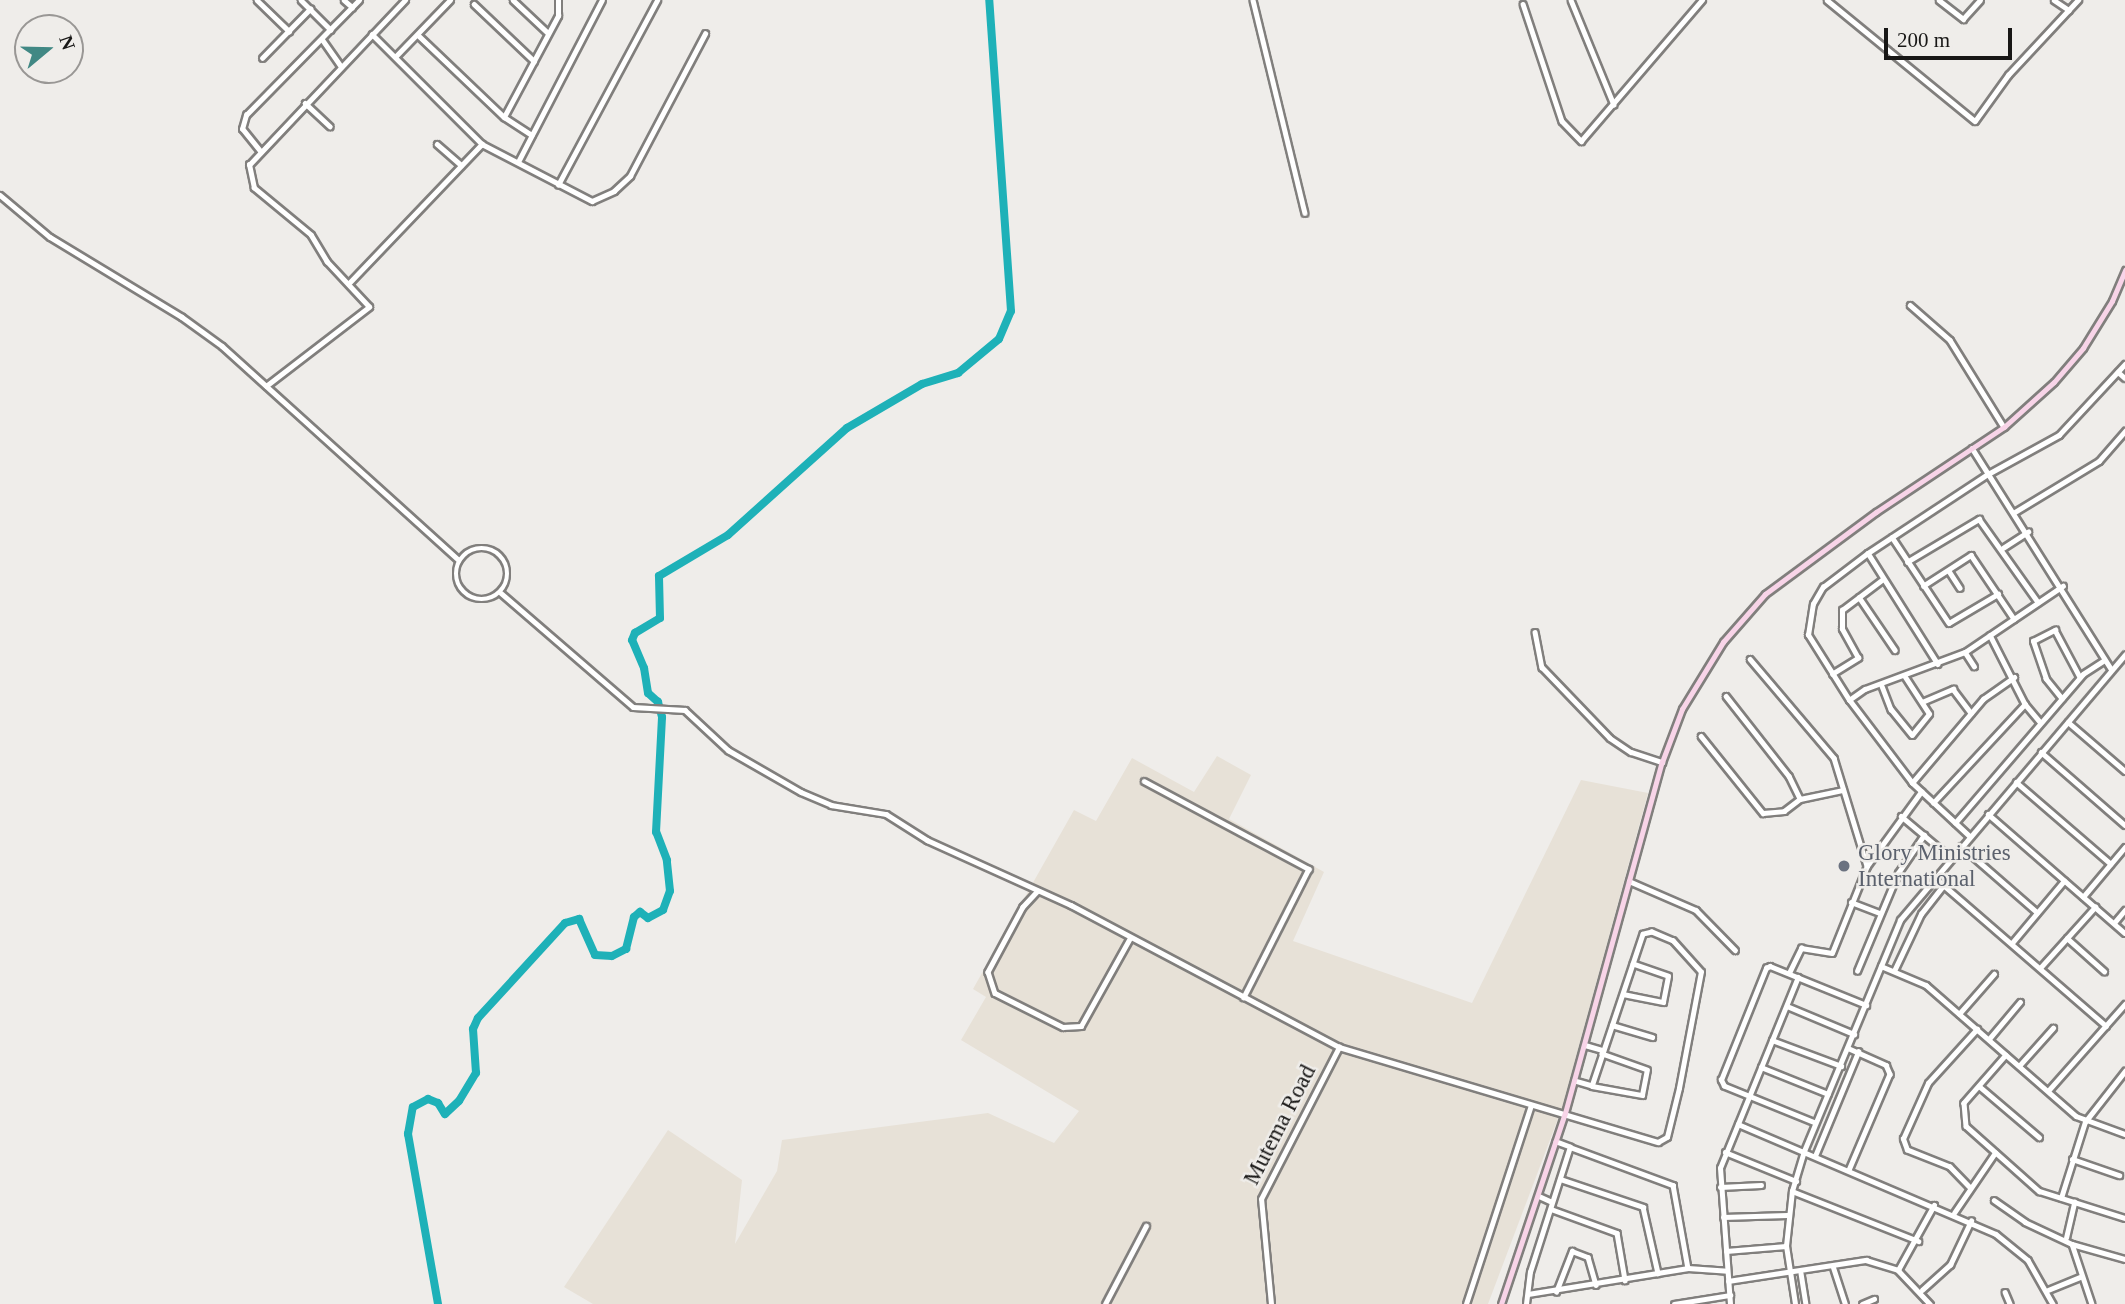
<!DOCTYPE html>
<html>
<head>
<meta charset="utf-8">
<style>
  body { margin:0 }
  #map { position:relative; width:2125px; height:1304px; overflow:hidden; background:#efedea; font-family:"Times New Roman",serif }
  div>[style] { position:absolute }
  .built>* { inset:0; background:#e7e1d7 }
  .river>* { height:8px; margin:-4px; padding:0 4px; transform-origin:4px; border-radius:4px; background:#1eb1b8 }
  .roads { filter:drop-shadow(2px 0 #817f7d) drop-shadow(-2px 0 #817f7d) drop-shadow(0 2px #817f7d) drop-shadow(0 -2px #817f7d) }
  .minor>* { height:4.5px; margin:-2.25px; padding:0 2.25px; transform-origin:2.25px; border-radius:2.25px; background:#fff }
  .minor>.ring { margin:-2.25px; padding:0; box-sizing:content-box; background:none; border:4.5px solid #fff; border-radius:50% }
  .major>* { height:5px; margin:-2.5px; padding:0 2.5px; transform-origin:2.5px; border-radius:2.5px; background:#f8d4e8 }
  .dots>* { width:19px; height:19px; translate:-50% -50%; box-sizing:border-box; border:4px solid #efedea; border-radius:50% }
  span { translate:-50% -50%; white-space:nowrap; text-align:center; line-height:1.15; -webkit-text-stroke:5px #efedea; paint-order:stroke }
  .worship-label { font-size:23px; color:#5b616d }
  .left { translate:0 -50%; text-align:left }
  .street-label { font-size:23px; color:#181716 }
  .north { position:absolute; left:14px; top:14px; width:70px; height:70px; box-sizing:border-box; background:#efedea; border:2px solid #999795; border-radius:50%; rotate:71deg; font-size:19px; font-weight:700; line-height:28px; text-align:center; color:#181716 }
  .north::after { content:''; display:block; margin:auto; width:24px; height:32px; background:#418884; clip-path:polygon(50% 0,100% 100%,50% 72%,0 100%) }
  .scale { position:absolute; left:1884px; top:28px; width:128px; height:32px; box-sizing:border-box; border:4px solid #181716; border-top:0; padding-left:9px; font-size:21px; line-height:24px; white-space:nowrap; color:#181716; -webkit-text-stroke:5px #efedea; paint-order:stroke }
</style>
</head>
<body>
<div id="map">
  <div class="built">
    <div style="clip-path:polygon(1217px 756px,1251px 775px,1229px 819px,1324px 872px,1293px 941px,1472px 1003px,1581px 780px,1648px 793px,1562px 1108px,1488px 1304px,593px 1304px,564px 1287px,668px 1130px,742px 1180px,735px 1244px,777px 1171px,782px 1140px,988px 1113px,1054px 1143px,1079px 1111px,961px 1040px,986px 997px,973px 989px,1074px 810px,1096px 821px,1132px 758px,1194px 792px)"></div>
  </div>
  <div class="river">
    <div style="left:438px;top:1304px;width:173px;rotate:-100deg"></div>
    <div style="left:408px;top:1134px;width:27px;rotate:-80deg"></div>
    <div style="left:413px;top:1107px;width:17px;rotate:-28deg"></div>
    <div style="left:428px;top:1099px;width:11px;rotate:22deg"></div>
    <div style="left:438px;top:1103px;width:13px;rotate:58deg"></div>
    <div style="left:445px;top:1114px;width:19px;rotate:-43deg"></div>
    <div style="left:459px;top:1101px;width:33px;rotate:-59deg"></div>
    <div style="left:476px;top:1073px;width:44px;rotate:-93.9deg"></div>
    <div style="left:473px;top:1029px;width:12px;rotate:-66deg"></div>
    <div style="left:478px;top:1018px;width:129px;rotate:-47.5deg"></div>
    <div style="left:565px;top:923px;width:15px;rotate:-16deg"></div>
    <div style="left:579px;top:919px;width:39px;rotate:66deg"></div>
    <div style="left:595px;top:955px;width:17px;rotate:3deg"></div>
    <div style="left:612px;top:956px;width:16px;rotate:-27deg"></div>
    <div style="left:626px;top:949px;width:33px;rotate:-76deg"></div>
    <div style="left:634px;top:917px;width:8px;rotate:-40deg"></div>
    <div style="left:640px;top:912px;width:10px;rotate:37deg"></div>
    <div style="left:648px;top:918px;width:17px;rotate:-28deg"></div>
    <div style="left:663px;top:910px;width:20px;rotate:-70deg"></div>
    <div style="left:670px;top:891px;width:31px;rotate:-96deg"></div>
    <div style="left:667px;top:860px;width:30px;rotate:-111deg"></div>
    <div style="left:656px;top:832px;width:115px;rotate:-87deg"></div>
    <div style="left:662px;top:717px;width:16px;rotate:-105deg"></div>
    <div style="left:658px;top:702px;width:13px;rotate:-138deg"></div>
    <div style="left:648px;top:693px;width:25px;rotate:-99deg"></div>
    <div style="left:644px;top:668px;width:30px;rotate:-113deg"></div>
    <div style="left:632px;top:640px;width:8px;rotate:-67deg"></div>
    <div style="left:635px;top:633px;width:29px;rotate:-31deg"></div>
    <div style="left:660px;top:618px;width:42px;rotate:-91.4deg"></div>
    <div style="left:659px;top:576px;width:80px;rotate:-30.7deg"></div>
    <div style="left:728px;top:535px;width:160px;rotate:-42deg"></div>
    <div style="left:847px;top:428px;width:87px;rotate:-30.4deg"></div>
    <div style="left:922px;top:384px;width:38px;rotate:-17deg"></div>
    <div style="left:958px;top:373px;width:53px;rotate:-39.7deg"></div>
    <div style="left:999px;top:339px;width:30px;rotate:-67deg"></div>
    <div style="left:1011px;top:311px;width:312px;rotate:-94deg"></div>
  </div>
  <div class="roads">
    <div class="minor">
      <div style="left:257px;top:0;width:45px;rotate:44.1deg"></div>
      <div style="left:301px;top:0;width:42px;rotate:45deg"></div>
      <div style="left:344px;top:0;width:11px;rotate:41deg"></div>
      <div style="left:513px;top:0;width:48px;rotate:43.3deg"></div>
      <div style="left:1253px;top:0;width:219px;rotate:76.3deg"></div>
      <div style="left:1571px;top:0;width:113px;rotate:67.7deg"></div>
      <div style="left:1827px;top:0;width:191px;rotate:39.3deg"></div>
      <div style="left:1975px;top:121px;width:57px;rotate:-54.3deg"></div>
      <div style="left:2008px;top:75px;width:103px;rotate:-47deg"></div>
      <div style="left:1939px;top:0;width:31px;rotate:38deg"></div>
      <div style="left:1963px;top:19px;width:25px;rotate:-48deg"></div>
      <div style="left:2054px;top:0;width:18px;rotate:34deg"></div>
      <div style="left:474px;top:4px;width:83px;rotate:43.5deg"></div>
      <div style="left:1523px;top:4px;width:123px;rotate:71.6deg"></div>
      <div style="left:1562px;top:121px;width:28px;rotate:46deg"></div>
      <div style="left:1581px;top:141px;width:186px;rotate:-49.4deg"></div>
      <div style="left:372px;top:34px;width:156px;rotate:45deg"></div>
      <div style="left:482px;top:144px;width:124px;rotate:27.4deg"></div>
      <div style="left:592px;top:201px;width:24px;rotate:-24deg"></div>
      <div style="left:614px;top:191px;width:22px;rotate:-43deg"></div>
      <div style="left:630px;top:176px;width:161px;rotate:-62.2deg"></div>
      <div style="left:418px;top:35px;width:119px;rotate:43.6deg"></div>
      <div style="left:504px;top:117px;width:33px;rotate:33deg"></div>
      <div style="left:322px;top:39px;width:32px;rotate:55deg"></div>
      <div style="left:395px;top:57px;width:79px;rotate:-46deg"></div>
      <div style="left:262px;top:58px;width:69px;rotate:-45.6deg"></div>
      <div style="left:305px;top:103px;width:34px;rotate:43deg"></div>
      <div style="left:504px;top:117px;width:115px;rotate:-61.9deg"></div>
      <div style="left:558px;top:16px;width:16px;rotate:-90deg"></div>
      <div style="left:437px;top:144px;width:32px;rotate:41deg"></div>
      <div style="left:260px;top:151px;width:28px;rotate:-129deg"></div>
      <div style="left:242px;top:129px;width:15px;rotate:-74deg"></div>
      <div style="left:246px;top:115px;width:161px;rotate:-45.5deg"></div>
      <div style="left:518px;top:162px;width:182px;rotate:-62.6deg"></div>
      <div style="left:558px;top:185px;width:210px;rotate:-61.8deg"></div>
      <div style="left:0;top:195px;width:65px;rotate:40deg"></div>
      <div style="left:50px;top:237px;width:154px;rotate:31.2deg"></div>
      <div style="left:182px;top:317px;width:49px;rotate:35.9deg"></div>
      <div style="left:222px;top:346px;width:319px;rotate:42.1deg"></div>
      <div style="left:350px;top:282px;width:191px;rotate:-46.3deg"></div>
      <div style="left:1910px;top:305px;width:53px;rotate:41.2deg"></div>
      <div style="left:1950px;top:340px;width:102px;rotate:58.2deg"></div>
      <div style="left:2118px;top:372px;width:9px;rotate:41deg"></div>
      <div style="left:266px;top:386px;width:130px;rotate:-37.5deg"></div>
      <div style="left:369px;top:307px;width:62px;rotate:-133deg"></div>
      <div style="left:327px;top:262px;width:31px;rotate:-121deg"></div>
      <div style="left:311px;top:235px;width:74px;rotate:-140.5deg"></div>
      <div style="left:254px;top:188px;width:24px;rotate:-102deg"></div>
      <div style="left:249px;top:165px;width:227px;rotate:-46.6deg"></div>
      <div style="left:1972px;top:448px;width:261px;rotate:57.8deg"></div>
      <div style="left:2015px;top:512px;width:98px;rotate:-31.3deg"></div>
      <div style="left:2099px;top:461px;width:40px;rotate:-49deg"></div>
      <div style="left:1892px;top:537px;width:103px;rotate:56.5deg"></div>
      <div style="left:1949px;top:623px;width:57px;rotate:-30.6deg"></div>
      <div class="ring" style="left:456px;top:548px;width:47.5px;height:47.5px"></div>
      <div style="left:2003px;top:548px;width:30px;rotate:-33deg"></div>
      <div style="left:1868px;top:553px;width:131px;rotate:57.8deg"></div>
      <div style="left:1907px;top:562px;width:84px;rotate:-30.8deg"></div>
      <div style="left:1979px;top:519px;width:102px;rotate:54.6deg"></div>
      <div style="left:1949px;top:571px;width:20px;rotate:57deg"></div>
      <div style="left:1923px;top:586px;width:57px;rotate:-32.9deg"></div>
      <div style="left:1971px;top:555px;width:77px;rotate:56.1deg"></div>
      <div style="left:501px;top:593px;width:174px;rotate:40.8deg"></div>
      <div style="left:633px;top:707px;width:52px;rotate:3.3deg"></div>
      <div style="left:685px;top:710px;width:59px;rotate:42.9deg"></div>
      <div style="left:728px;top:750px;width:84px;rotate:29.9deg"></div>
      <div style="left:801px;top:792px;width:33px;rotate:23deg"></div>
      <div style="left:831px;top:805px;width:56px;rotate:9.3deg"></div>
      <div style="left:886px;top:814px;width:49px;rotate:32.4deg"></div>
      <div style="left:927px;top:840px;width:158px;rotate:24.3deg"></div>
      <div style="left:1071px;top:905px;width:303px;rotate:27.9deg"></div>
      <div style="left:1339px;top:1047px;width:333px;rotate:16.6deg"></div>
      <div style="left:1658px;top:1142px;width:10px;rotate:-29deg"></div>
      <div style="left:1667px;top:1137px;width:50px;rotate:-76.2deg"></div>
      <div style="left:1679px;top:1088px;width:118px;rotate:-79.3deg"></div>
      <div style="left:1701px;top:972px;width:42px;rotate:-132.1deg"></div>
      <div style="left:1673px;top:941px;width:23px;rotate:-157deg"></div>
      <div style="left:1652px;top:932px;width:9px;rotate:167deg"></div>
      <div style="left:1643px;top:934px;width:160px;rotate:108.5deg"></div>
      <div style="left:1592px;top:1086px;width:18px;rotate:-164deg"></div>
      <div style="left:1859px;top:597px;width:64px;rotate:55.8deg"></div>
      <div style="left:1535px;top:632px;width:36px;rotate:79deg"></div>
      <div style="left:1542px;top:667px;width:98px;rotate:46.2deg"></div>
      <div style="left:1610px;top:738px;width:25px;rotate:34deg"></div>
      <div style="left:1631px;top:752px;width:33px;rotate:18deg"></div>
      <div style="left:1990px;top:635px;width:77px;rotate:63.1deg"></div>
      <div style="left:2025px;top:704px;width:23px;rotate:50deg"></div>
      <div style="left:1965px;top:652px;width:17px;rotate:57deg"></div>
      <div style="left:1750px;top:659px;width:130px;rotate:49.7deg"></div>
      <div style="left:1834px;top:758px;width:113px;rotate:73deg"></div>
      <div style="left:1832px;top:674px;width:31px;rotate:-32deg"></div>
      <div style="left:1858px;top:658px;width:33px;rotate:-119deg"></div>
      <div style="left:1842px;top:629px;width:19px;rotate:-90deg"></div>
      <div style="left:1842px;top:610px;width:51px;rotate:-37.1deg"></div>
      <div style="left:1882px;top:686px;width:25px;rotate:69deg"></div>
      <div style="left:1891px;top:709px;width:33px;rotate:51deg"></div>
      <div style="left:1912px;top:735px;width:27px;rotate:-51deg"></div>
      <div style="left:1929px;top:714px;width:44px;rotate:-123deg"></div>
      <div style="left:1726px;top:696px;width:102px;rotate:51.8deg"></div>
      <div style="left:1789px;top:776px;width:25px;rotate:64deg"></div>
      <div style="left:1800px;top:799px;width:44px;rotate:-11.8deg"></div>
      <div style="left:2062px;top:699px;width:26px;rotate:-129deg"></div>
      <div style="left:2046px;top:679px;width:40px;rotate:-108.9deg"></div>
      <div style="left:2033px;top:641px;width:25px;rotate:-27deg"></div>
      <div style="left:2055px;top:630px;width:53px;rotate:62deg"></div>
      <div style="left:1849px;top:700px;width:19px;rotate:-35deg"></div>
      <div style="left:1865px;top:689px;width:107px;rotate:-20.3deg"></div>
      <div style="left:1965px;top:652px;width:118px;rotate:-34deg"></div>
      <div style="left:1922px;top:702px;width:34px;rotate:-23deg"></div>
      <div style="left:1953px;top:689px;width:30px;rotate:53deg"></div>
      <div style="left:2068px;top:722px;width:75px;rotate:40.7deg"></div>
      <div style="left:1701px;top:736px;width:99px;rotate:51.2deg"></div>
      <div style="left:1763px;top:813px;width:21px;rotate:-5deg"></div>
      <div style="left:1784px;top:811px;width:20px;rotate:-37deg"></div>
      <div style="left:2041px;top:752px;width:111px;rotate:41deg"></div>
      <div style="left:1144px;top:781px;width:187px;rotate:28.1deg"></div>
      <div style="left:1309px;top:869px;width:144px;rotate:116.9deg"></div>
      <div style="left:2016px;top:782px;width:125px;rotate:40.8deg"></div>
      <div style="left:1912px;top:783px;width:110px;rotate:-49.8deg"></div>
      <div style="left:1983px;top:699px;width:38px;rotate:-35deg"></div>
      <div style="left:1933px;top:803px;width:135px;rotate:-47.1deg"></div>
      <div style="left:1988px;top:814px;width:181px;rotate:41deg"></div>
      <div style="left:1901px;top:816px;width:64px;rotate:39.9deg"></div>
      <div style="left:1955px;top:823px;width:196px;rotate:-49.3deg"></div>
      <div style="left:2083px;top:674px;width:24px;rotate:-33deg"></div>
      <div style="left:1969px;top:836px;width:78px;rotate:-137.1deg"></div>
      <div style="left:1912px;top:783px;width:104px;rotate:-127.2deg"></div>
      <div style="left:1849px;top:700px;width:77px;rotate:-122.2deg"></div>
      <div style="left:1808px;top:635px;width:31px;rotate:-81deg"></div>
      <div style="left:1813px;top:604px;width:20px;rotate:-60deg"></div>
      <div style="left:1823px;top:587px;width:56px;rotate:-37.1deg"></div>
      <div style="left:1868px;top:553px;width:144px;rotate:-33.4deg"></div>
      <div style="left:1988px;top:474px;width:81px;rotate:-28.8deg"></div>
      <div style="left:2059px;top:435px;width:97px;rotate:-47.1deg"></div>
      <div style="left:1961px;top:846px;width:101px;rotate:41deg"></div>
      <div style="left:1933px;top:876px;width:229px;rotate:40.9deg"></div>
      <div style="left:1629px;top:881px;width:73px;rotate:23.4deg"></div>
      <div style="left:1696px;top:910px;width:56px;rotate:45.7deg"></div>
      <div style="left:1038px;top:891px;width:22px;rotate:133deg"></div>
      <div style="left:1023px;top:907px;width:74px;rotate:118.3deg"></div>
      <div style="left:988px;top:972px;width:22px;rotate:72deg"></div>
      <div style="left:995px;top:993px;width:76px;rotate:26.6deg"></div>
      <div style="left:1063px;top:1027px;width:18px;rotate:-3deg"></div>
      <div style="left:1081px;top:1026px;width:101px;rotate:-60.9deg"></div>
      <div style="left:2083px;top:897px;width:65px;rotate:-50deg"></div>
      <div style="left:1851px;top:902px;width:31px;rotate:21deg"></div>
      <div style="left:2114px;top:923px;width:17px;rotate:-50deg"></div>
      <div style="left:2067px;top:938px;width:50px;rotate:41.7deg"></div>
      <div style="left:2012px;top:943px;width:81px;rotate:-50deg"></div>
      <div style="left:1881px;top:966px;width:49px;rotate:22.9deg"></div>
      <div style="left:1926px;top:985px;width:199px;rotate:41.1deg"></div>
      <div style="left:2076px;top:1116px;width:52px;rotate:20.2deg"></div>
      <div style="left:2041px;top:967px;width:81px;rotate:-48deg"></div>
      <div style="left:1857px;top:971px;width:106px;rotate:-67.3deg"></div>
      <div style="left:1898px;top:873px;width:46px;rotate:-55.6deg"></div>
      <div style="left:1894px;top:971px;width:63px;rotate:-64.7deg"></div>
      <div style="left:1921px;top:914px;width:37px;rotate:-52deg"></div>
      <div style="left:1789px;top:973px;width:28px;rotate:-64deg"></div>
      <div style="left:1801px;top:948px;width:31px;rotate:9deg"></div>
      <div style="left:1832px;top:953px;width:94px;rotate:-68.1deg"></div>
      <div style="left:1867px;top:866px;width:92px;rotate:-53.9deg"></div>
      <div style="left:1623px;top:994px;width:41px;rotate:11.3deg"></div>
      <div style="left:1663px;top:1002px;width:26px;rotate:-79deg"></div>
      <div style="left:1668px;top:976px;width:37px;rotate:-161deg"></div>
      <div style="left:1787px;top:1006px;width:73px;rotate:22.7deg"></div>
      <div style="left:1959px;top:1014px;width:53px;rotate:-48.8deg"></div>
      <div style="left:1612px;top:1025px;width:42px;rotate:16.7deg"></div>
      <div style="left:1989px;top:1039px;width:48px;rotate:-50deg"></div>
      <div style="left:1772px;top:1040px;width:74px;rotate:20.6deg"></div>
      <div style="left:1585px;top:1045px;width:19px;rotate:16deg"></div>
      <div style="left:1848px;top:1048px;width:42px;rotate:24.1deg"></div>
      <div style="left:1886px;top:1065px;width:10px;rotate:66deg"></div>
      <div style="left:1890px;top:1074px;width:104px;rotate:113.1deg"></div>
      <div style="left:2006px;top:1055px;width:64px;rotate:131.2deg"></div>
      <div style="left:1964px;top:1103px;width:23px;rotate:85deg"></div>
      <div style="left:1966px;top:1126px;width:98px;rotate:41.7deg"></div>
      <div style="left:2039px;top:1191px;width:90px;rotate:17.4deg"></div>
      <div style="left:2019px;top:1066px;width:51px;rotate:-48.2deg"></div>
      <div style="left:1761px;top:1067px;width:72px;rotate:21.9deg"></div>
      <div style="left:1592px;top:1086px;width:51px;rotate:10.2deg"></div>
      <div style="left:1642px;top:1095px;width:25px;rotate:-79deg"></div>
      <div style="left:1647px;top:1070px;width:48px;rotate:-160.4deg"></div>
      <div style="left:1979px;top:1086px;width:79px;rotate:40.4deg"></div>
      <div style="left:2048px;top:1091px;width:116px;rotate:-48.5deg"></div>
      <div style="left:1815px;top:1123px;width:98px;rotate:-157.9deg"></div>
      <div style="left:1724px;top:1086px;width:7px;rotate:-117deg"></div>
      <div style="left:1721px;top:1080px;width:121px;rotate:-68.1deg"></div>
      <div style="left:1766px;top:968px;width:4px;rotate:-27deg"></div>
      <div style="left:1770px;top:966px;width:104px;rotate:22.1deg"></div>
      <div style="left:1738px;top:1124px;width:280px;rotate:23.1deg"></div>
      <div style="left:1996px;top:1234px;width:41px;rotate:39.1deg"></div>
      <div style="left:2028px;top:1260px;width:51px;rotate:60.4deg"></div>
      <div style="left:1570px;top:1147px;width:110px;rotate:20.3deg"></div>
      <div style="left:1673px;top:1185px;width:84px;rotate:79.8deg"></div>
      <div style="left:1725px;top:1152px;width:77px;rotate:22.2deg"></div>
      <div style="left:1815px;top:1156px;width:113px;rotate:-67.5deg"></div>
      <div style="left:2072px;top:1159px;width:50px;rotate:18.8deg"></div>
      <div style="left:1560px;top:1179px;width:88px;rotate:18.6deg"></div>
      <div style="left:1643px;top:1207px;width:68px;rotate:77.2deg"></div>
      <div style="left:1720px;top:1187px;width:41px;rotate:-2.8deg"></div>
      <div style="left:1969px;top:1187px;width:28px;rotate:-134deg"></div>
      <div style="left:1950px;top:1167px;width:46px;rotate:-158.4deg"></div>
      <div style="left:1907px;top:1150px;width:12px;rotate:-110deg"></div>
      <div style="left:1903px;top:1139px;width:61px;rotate:-65.9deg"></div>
      <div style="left:1928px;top:1083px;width:73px;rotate:-47.8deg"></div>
      <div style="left:1792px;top:1191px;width:136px;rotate:21.6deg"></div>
      <div style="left:1539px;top:1196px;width:14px;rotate:25deg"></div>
      <div style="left:2061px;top:1198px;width:80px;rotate:-72.5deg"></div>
      <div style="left:2085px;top:1122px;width:65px;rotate:-51.9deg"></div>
      <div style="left:1994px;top:1200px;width:38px;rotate:35deg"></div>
      <div style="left:2025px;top:1222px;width:52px;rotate:25.1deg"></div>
      <div style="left:2072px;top:1244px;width:63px;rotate:71.6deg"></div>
      <div style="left:1551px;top:1209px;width:70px;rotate:20deg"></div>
      <div style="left:1617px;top:1233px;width:48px;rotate:80.3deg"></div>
      <div style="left:1954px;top:1213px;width:73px;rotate:-55.7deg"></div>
      <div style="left:1723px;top:1217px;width:64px;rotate:-1.8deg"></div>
      <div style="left:2066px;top:1238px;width:37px;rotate:-77deg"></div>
      <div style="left:2072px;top:1244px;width:55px;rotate:15.8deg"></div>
      <div style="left:1726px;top:1251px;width:60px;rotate:-4.8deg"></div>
      <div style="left:1833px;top:1266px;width:40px;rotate:72deg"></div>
      <div style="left:1898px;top:1270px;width:74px;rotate:-61deg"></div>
      <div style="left:1801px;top:1273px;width:31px;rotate:81deg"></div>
      <div style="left:1728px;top:1281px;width:140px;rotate:-8.7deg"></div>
      <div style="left:1866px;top:1260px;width:34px;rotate:17deg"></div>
      <div style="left:1898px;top:1270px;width:47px;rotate:46.7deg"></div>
      <div style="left:1922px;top:1290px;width:38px;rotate:-42deg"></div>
      <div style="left:1950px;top:1265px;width:49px;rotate:-64.5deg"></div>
      <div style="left:2048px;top:1290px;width:35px;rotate:-22deg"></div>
      <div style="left:1556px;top:1292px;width:44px;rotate:-68.7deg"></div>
      <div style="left:1572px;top:1251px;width:17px;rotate:21deg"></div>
      <div style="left:1588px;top:1257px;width:29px;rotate:74deg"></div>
      <div style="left:2005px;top:1292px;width:13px;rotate:67deg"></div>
      <div style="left:1528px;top:1294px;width:162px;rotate:-9.2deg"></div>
      <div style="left:1688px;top:1268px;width:39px;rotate:4deg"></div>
      <div style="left:1105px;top:1304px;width:88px;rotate:-62.3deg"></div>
      <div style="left:1271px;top:1304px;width:105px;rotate:-95.4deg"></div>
      <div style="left:1261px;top:1199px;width:171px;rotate:-62.8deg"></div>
      <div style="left:1466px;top:1304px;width:209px;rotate:-71.9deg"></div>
      <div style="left:1526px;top:1304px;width:32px;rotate:-83deg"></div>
      <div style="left:1530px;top:1272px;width:131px;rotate:-72.3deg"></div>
      <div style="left:1570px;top:1147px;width:15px;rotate:-160deg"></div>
      <div style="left:1674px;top:1304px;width:57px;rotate:-9.1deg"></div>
      <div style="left:1730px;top:1304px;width:136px;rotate:-94.2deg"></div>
      <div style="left:1720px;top:1168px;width:206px;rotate:-67.8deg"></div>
      <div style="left:1795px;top:1304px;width:59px;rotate:-98.8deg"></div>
      <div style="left:1786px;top:1246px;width:55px;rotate:-83.8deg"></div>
      <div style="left:1792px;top:1191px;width:42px;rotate:-73.3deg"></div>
      <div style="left:1804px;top:1151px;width:250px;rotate:-67.4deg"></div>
      <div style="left:1900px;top:920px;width:348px;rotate:-49.7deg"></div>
      <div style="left:1862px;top:1304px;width:13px;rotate:-23deg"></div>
    </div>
    <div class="major">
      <div style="left:1501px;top:1304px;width:201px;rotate:-71.5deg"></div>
      <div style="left:1565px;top:1113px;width:364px;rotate:-74.6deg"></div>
      <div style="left:1662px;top:762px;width:57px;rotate:-69.3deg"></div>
      <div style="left:1682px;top:709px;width:79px;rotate:-58.5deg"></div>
      <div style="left:1723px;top:642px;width:64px;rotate:-48.8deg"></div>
      <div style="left:1765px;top:594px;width:138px;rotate:-36.5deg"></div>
      <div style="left:1876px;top:512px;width:154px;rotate:-33.6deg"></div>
      <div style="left:2004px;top:427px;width:67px;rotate:-42deg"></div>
      <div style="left:2054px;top:382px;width:45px;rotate:-49.5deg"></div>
      <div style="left:2083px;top:348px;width:55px;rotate:-58.3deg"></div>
      <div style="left:2112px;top:301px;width:34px;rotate:-67deg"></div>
    </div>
  </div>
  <div class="dots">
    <div style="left:1844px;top:866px;background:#6b7280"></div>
  </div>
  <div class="worship-label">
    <span class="left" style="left:1858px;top:866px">Glory Ministries<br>International</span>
  </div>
  <div class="street-label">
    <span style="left:1280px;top:1125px;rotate:-63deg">Mutema Road</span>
  </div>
  <div class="north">N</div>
  <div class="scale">200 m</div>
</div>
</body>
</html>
